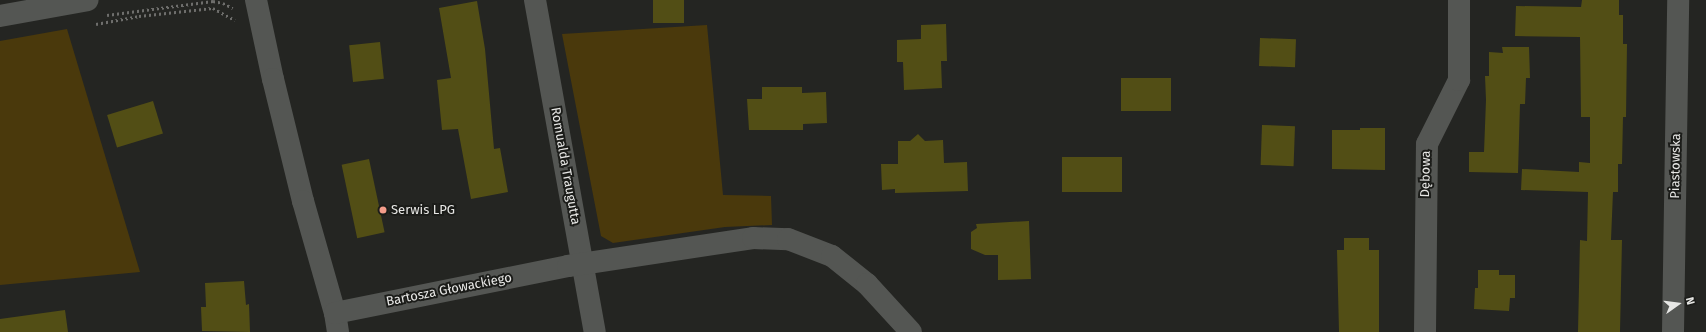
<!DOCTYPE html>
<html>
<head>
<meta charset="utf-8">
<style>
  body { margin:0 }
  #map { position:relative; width:1706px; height:332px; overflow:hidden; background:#242522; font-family:"Fira Sans",sans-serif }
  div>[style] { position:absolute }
  .green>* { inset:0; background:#4a390c }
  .building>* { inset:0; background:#524e15; transform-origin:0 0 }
  .path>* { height:2.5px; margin-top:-1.25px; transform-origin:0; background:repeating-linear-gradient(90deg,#6e6e6c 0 2px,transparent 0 5px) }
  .minor>* { height:22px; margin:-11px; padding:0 11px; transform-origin:11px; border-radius:11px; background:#545653 }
  .dots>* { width:11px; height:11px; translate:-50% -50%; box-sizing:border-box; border:2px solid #1b1c19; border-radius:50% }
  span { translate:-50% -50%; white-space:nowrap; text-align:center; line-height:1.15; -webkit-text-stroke:4px #1b1c19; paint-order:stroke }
  .street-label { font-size:13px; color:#e7e7e5 }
  .poi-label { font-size:13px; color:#e7e7e5 }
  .left { translate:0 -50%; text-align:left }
  .north { position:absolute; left:1658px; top:284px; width:40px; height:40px; -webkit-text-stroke:3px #1b1c19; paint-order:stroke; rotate:76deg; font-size:11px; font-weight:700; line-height:16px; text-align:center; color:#e7e7e5 }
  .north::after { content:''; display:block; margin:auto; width:14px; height:18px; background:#e7e7e5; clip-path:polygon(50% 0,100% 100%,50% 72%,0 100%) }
</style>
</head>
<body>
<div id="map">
  <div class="green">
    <div style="clip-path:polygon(707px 25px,723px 195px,771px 196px,772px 225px,725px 227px,613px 243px,601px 236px,562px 34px)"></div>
    <div style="clip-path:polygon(67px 29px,140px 272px,0 285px,0 41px)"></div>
  </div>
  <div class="building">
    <div style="left:653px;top:0;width:31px;height:23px"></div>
    <div style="clip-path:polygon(1582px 0,1619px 0,1619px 15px,1623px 15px,1623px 44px,1627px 44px,1626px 117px,1623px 117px,1622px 164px,1618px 164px,1618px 192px,1613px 192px,1611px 240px,1622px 240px,1620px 332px,1578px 332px,1580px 240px,1587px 241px,1588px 192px,1521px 190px,1522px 169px,1579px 172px,1579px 162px,1590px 163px,1590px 117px,1581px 117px,1580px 37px,1515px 36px,1516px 6px,1581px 7px)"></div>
    <div style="clip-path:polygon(477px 1px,485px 49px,494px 149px,500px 148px,508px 192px,471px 199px,458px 129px,442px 130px,437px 80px,451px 78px,439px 8px)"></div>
    <div style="clip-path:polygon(946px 24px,947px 61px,941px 61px,942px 88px,904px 90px,903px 62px,897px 62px,897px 40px,921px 39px,921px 25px)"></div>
    <div style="left:1260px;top:38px;width:36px;height:28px;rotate:2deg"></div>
    <div style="left:380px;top:42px;width:37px;height:31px;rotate:84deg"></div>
    <div style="clip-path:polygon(1502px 47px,1529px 47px,1530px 78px,1526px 78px,1525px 104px,1520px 104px,1518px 173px,1469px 172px,1469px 152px,1484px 152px,1486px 100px,1485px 76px,1489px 76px,1489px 52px,1503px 53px)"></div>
    <div style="left:1121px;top:78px;width:50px;height:33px"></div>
    <div style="clip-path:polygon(762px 87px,802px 87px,802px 93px,826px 92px,827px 123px,803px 124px,803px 130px,749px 130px,747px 99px,762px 99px)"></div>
    <div style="left:153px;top:101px;width:34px;height:48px;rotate:73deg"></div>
    <div style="left:1262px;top:125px;width:33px;height:40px;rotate:2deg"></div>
    <div style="clip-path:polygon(1360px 128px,1385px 128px,1385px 170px,1332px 169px,1332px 130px,1360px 130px)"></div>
    <div style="clip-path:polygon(918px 134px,925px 141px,943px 140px,944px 163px,967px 162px,968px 191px,895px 193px,895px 189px,882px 190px,881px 164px,898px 164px,898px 141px,910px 141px)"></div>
    <div style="left:1062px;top:157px;width:60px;height:35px"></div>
    <div style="left:369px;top:159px;width:75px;height:28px;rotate:78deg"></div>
    <div style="clip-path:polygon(1029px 221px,1031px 279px,998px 280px,998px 255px,985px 255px,971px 249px,971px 232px,977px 228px,976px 224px)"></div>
    <div style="clip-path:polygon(1344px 238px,1369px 238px,1369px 250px,1379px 250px,1379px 332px,1339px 332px,1337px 250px,1344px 250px)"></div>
    <div style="clip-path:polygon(1478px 270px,1499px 270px,1499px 275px,1515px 275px,1515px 298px,1510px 298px,1509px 311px,1474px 309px,1475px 288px,1478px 288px)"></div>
    <div style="clip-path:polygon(244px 281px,246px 305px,249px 304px,250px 332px,202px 331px,201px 307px,206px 307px,205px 283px)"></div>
    <div style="clip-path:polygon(65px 310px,68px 332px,0 332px,0 319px)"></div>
  </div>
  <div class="path">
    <div style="left:107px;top:15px;width:107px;rotate:-7.5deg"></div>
    <div style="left:213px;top:1px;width:10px;rotate:11deg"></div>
    <div style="left:223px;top:3px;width:11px;rotate:27deg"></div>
    <div style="left:96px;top:24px;width:44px;rotate:-10.5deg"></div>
    <div style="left:139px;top:16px;width:74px;rotate:-6.2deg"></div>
    <div style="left:213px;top:8px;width:25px;rotate:29deg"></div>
  </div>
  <div class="minor">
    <div style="left:256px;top:0;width:81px;rotate:77.9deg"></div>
    <div style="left:273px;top:79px;width:126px;rotate:76.2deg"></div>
    <div style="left:303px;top:201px;width:116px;rotate:74.1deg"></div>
    <div style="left:335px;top:313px;width:19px;rotate:81deg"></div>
    <div style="left:535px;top:0;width:337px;rotate:79.8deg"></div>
    <div style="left:0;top:16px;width:89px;rotate:-10.3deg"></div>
    <div style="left:335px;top:313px;width:238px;rotate:-11.4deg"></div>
    <div style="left:568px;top:266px;width:187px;rotate:-8.6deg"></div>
    <div style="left:753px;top:238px;width:35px;rotate:2deg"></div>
    <div style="left:788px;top:239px;width:47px;rotate:21.1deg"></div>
    <div style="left:832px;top:256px;width:45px;rotate:38.7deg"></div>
    <div style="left:867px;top:284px;width:65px;rotate:47.5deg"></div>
    <div style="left:1425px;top:332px;width:188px;rotate:-89.4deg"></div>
    <div style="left:1427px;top:144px;width:72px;rotate:-63.4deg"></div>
    <div style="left:1459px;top:80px;width:80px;rotate:-90deg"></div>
    <div style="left:1673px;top:332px;width:332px;rotate:-89.1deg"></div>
  </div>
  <div class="dots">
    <div style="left:383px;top:210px;background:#f49d8b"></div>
  </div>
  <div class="street-label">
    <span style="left:565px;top:166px;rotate:80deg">Romualda Traugutta</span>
    <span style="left:1676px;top:166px;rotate:-89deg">Piastowska</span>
    <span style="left:1426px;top:174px;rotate:-89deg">Dębowa</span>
    <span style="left:449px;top:290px;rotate:-11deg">Bartosza Głowackiego</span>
  </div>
  <div class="poi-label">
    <span class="left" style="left:391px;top:210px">Serwis LPG</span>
  </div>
  <div class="north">N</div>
</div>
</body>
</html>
